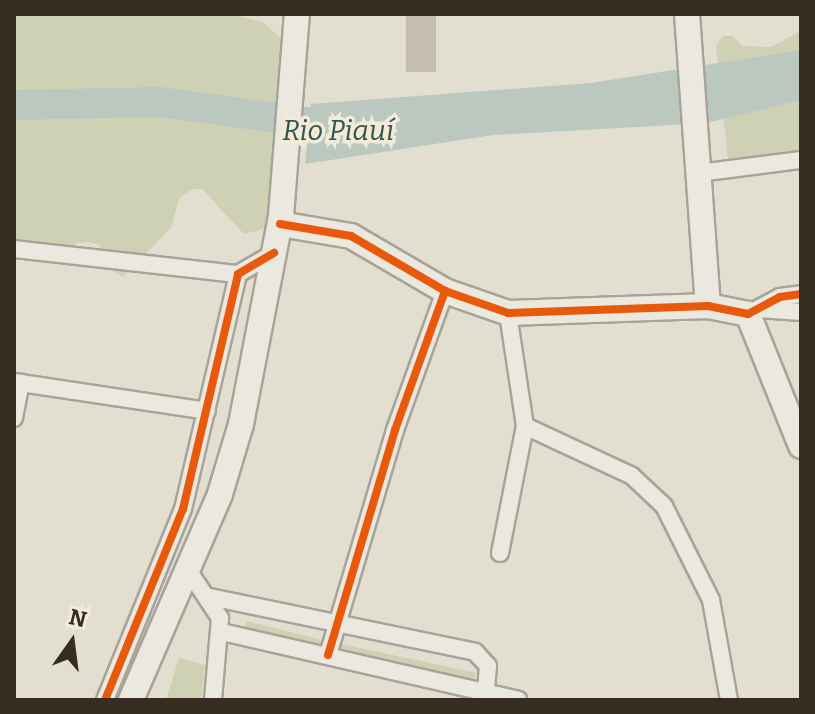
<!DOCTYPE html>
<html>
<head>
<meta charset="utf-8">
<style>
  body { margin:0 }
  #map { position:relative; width:815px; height:714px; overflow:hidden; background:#e2ded0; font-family:Bitter,serif }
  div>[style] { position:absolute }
  .green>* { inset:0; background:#cfd1b4; transform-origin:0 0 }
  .water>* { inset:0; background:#bac8c0 }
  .river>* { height:30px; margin:-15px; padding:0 15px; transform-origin:15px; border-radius:15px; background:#bac8c0 }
  .building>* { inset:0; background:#c5bdb1; transform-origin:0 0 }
  .roads { filter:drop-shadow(2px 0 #a8a398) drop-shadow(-2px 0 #a8a398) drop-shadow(0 2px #a8a398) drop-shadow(0 -2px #a8a398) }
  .street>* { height:16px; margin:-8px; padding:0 8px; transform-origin:8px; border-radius:8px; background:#ebe8e0 }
  .secondary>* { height:24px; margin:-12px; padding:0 12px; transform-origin:12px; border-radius:12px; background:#ebe8e0 }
  .cycleway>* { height:8px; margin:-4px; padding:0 4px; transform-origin:4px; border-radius:4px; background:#e8590c }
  span { translate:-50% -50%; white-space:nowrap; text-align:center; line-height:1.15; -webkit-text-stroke:7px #f2ebd7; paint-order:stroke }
  .water-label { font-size:28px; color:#325453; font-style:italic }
  .frame { position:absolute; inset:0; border:16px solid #362c21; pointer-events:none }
  .north { position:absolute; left:32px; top:602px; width:80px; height:80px; -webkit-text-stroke:6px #f2ebd7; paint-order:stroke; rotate:14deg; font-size:22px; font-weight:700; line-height:32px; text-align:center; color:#362c21 }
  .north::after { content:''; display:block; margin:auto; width:28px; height:36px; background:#362c21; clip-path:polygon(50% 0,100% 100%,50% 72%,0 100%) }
</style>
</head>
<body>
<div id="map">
  <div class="green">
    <div style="clip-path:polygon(14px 14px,230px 14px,263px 22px,285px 42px,277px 226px,244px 234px,202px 189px,193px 189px,179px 198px,171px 228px,123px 277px,109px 268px,99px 245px,89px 242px,77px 243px,71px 251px,45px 252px,37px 260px,22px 256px,14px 236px)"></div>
    <div style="clip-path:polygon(801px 31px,801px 151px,728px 161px,716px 45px,723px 36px,733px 36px,742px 46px,771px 47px)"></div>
    <div style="left:246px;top:621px;width:78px;height:17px;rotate:14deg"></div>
    <div style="left:341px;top:644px;width:138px;height:16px;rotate:12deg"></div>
    <div style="clip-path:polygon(179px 658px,205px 665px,201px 700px,166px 700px)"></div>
  </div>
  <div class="water">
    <div style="clip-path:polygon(801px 50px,801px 100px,706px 123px,493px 135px,305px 164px,311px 104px,591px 83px)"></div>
  </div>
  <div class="river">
    <div style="left:14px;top:105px;width:146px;rotate:-1.2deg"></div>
    <div style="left:160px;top:102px;width:192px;rotate:7.8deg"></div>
  </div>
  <div class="building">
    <div style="left:406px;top:14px;width:30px;height:58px"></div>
  </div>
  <div class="roads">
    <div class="street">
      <div style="left:699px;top:173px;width:103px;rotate:-7.3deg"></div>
      <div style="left:14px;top:249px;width:225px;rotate:6.4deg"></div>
      <div style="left:759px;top:309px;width:42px;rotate:4.1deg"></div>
      <div style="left:748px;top:314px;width:36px;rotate:-28deg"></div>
      <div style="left:780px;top:297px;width:21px;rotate:-8deg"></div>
      <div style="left:14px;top:382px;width:195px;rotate:8.5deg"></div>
      <div style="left:14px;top:418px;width:36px;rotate:-79deg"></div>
      <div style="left:525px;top:426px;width:118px;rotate:25deg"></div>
      <div style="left:632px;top:476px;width:44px;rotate:43.2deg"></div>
      <div style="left:664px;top:506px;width:105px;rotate:63.4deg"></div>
      <div style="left:711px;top:600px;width:102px;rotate:79.8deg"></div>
      <div style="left:500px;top:553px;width:129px;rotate:-78.9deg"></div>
      <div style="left:525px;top:426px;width:114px;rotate:-98.6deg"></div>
      <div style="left:188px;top:570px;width:58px;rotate:56.3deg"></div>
      <div style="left:220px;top:618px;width:82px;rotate:94.9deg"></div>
      <div style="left:210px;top:597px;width:271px;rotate:11.7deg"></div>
      <div style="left:475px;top:652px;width:19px;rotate:47deg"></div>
      <div style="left:488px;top:666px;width:25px;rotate:95deg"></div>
      <div style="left:222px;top:632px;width:304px;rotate:12.9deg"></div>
      <div style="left:328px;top:655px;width:235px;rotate:-73.4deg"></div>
      <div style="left:395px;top:430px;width:148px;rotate:-70.2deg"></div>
      <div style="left:105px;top:700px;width:206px;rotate:-67.8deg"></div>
      <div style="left:183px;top:509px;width:241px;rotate:-76.8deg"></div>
      <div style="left:238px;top:274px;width:42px;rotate:-30.3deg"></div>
    </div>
    <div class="secondary">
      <div style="left:687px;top:14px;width:293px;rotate:85.9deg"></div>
      <div style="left:280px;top:224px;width:72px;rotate:9.6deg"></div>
      <div style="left:351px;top:236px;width:109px;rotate:30.3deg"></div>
      <div style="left:445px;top:291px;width:67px;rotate:19.2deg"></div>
      <div style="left:508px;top:313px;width:200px;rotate:-2deg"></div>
      <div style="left:708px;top:306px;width:41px;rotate:11.3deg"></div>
      <div style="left:748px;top:314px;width:142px;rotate:68.1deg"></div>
      <div style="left:131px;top:700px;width:224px;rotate:-66.6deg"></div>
      <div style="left:220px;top:494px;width:73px;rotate:-73.3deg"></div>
      <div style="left:241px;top:424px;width:212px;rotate:-79.1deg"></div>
      <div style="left:281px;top:216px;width:203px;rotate:-85.5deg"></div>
    </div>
  </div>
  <div class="cycleway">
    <div style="left:280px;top:224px;width:72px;rotate:9.6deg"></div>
    <div style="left:351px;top:236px;width:109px;rotate:30.3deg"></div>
    <div style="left:445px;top:291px;width:67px;rotate:19.2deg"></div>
    <div style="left:508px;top:313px;width:200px;rotate:-2deg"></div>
    <div style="left:708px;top:306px;width:41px;rotate:11.3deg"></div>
    <div style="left:748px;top:314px;width:36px;rotate:-28deg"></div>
    <div style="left:780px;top:297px;width:21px;rotate:-8deg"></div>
    <div style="left:328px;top:655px;width:235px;rotate:-73.4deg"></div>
    <div style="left:395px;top:430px;width:148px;rotate:-70.2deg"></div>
    <div style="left:105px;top:700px;width:206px;rotate:-67.8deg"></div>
    <div style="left:183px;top:509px;width:241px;rotate:-76.8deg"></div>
    <div style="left:238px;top:274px;width:42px;rotate:-30.3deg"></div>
  </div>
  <div class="water-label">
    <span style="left:338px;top:131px">Rio Piauí</span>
  </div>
  <div class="frame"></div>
  <div class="north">N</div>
</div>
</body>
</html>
